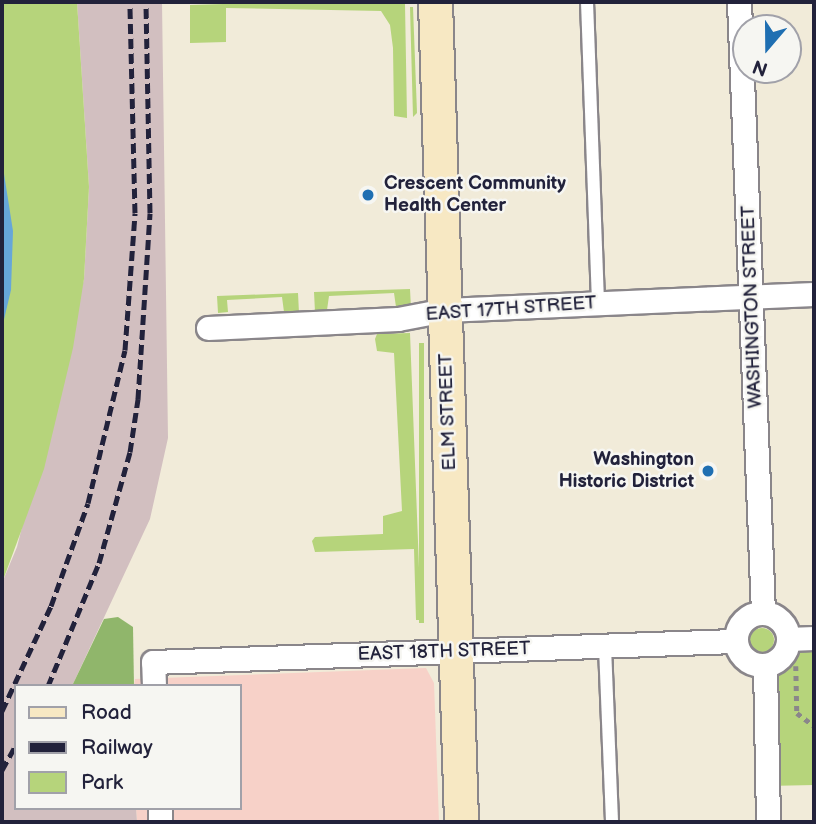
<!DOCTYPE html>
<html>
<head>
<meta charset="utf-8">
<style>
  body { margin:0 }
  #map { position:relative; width:816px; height:824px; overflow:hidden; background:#f1ebd9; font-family:"Balsamiq Sans",sans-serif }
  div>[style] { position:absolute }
  .built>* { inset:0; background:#f7d1c8 }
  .industrial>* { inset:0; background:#d2bfc0 }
  .green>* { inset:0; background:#b6d47b; transform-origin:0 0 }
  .round { border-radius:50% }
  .forest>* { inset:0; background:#90b66b }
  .water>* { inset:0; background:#66a6d9 }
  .path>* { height:4.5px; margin-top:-2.25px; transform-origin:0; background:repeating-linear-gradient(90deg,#8a868a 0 5px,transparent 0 10px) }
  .roads { filter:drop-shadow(2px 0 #8a868a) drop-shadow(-2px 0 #8a868a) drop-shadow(0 2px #8a868a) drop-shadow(0 -2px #8a868a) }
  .lane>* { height:12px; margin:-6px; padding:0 6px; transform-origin:6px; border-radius:6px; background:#fff }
  .street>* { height:23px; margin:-11.5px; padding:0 11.5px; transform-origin:11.5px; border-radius:11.5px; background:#fff }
  .street>.ring { margin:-11.5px; padding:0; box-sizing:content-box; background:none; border:23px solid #fff; border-radius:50% }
  .secondary>* { height:33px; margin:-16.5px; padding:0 16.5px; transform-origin:16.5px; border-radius:16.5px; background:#f7e8c3 }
  .rail>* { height:5px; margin-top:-2.5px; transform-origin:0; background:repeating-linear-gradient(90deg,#22223b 0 10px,transparent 0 15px) }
  .dots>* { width:19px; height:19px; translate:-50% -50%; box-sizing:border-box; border:4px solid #f6f6f2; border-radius:50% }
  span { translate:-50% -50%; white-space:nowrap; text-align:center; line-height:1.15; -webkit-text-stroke:5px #f6f6f2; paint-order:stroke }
  .poi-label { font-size:19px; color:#22223b; font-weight:700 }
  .left { translate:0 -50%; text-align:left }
  .right { translate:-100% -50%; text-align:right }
  .street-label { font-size:19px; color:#22223b }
  .frame { position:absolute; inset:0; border:4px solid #22223b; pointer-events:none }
  .legend { position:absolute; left:14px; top:684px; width:228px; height:126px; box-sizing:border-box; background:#f6f6f2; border:2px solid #a1a1a9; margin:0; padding:9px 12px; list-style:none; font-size:21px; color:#22223b }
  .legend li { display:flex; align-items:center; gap:14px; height:35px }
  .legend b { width:35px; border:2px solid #a1a1a9 }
  .north { position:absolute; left:732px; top:14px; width:70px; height:70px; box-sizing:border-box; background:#f6f6f2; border:2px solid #a1a1a9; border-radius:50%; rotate:200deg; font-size:19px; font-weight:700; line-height:28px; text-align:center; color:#22223b }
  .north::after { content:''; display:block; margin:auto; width:24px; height:32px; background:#1f6fb2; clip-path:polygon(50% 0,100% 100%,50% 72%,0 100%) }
</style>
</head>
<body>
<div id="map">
  <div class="built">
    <div style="clip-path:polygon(426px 668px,434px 683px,439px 822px,137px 822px,136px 808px,240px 808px,240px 686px,134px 686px,135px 679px)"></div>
  </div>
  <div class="industrial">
    <div style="clip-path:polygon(77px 2px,162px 2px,168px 438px,150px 519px,72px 686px,16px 686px,16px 808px,136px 808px,137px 822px,2px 822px,2px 583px,17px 547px,84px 279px,89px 187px)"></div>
  </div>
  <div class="green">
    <div style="clip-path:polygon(2px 2px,77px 2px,89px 187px,84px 279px,73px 348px,44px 469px,2px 583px)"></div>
    <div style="clip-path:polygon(291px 2px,405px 4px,407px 118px,394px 116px,393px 48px,390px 25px,381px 11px,226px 8px,226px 42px,190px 43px,190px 5px)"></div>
    <div style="clip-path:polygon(410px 7px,413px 7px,417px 113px,413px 117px)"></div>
    <div style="clip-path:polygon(410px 289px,411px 308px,396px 307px,394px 293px,329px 296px,327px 310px,315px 312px,314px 292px)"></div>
    <div style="clip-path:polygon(298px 293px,299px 313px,284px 312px,282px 297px,227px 300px,228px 312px,218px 313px,217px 296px)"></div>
    <div style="clip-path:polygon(410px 333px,421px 620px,416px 620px,414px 549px,315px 552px,312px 541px,315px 537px,383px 534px,383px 516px,402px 511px,394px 353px,377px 351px,375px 339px,377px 334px)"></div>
    <div style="left:419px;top:343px;width:5px;height:280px"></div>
    <div class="round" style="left:750px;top:628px;width:24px;height:24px"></div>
    <div style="clip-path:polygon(814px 638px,814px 785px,767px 786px,774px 662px,786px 648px)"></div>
  </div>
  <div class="forest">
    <div style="clip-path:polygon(118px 617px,133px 627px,134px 686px,72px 686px,104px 619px)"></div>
  </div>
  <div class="water">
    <div style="clip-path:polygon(2px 161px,13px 231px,11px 290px,2px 328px)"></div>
  </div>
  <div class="path">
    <div style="left:796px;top:666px;width:47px;rotate:88.8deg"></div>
    <div style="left:797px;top:713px;width:21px;rotate:37deg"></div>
  </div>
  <div class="roads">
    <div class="lane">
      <div style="left:587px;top:2px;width:301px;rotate:87.9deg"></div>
      <div style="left:605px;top:647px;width:175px;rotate:87.7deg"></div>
    </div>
    <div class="street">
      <div style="left:739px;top:2px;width:611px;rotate:87.75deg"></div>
      <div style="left:208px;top:328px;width:190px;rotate:-2.7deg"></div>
      <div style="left:398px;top:319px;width:48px;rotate:-10.8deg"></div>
      <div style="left:445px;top:310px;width:369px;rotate:-2.5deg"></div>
      <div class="ring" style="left:736px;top:613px;width:29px;height:29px"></div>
      <div style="left:788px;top:639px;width:26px;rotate:-2deg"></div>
      <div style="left:765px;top:665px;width:157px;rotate:88.9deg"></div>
      <div style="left:154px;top:686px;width:24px;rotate:-92deg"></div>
      <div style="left:153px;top:662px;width:582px;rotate:-2.07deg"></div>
      <div style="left:160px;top:808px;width:14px;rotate:90deg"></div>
    </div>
    <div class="secondary">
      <div style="left:435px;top:2px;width:820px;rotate:88.18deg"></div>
    </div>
  </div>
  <div class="rail">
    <div style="left:48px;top:686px;width:133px;rotate:-67.5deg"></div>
    <div style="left:99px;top:563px;width:115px;rotate:-74.4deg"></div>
    <div style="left:130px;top:452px;width:54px;rotate:-81.4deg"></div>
    <div style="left:138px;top:399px;width:186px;rotate:-86.3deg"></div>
    <div style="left:150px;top:213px;width:211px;rotate:-91.1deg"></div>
    <div style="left:2px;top:711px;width:116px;rotate:-65deg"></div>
    <div style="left:51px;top:606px;width:109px;rotate:-70.2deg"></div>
    <div style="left:88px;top:503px;width:157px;rotate:-76.4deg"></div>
    <div style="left:125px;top:350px;width:137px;rotate:-85.8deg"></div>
    <div style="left:135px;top:213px;width:211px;rotate:-91.4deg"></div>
    <div style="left:2px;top:770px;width:29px;rotate:-61deg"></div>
  </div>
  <div class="dots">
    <div style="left:368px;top:195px;background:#1f6fb2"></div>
    <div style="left:708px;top:471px;background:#1f6fb2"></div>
  </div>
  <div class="poi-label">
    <span class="left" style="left:384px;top:195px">Crescent Community<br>Health Center</span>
    <span class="right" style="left:694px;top:471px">Washington<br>Historic District</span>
  </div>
  <div class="street-label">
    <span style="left:752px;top:307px;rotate:-92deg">WASHINGTON STREET</span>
    <span style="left:511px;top:309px;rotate:-4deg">EAST 17TH STREET</span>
    <span style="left:448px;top:412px;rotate:-92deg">ELM STREET</span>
    <span style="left:444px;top:652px;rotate:-2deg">EAST 18TH STREET</span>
  </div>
  <div class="frame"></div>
  <ul class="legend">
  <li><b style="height:9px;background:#f7e8c3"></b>Road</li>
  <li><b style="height:9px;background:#22223b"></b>Railway</li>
  <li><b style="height:19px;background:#b6d47b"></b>Park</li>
  </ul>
  <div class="north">N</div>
</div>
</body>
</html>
